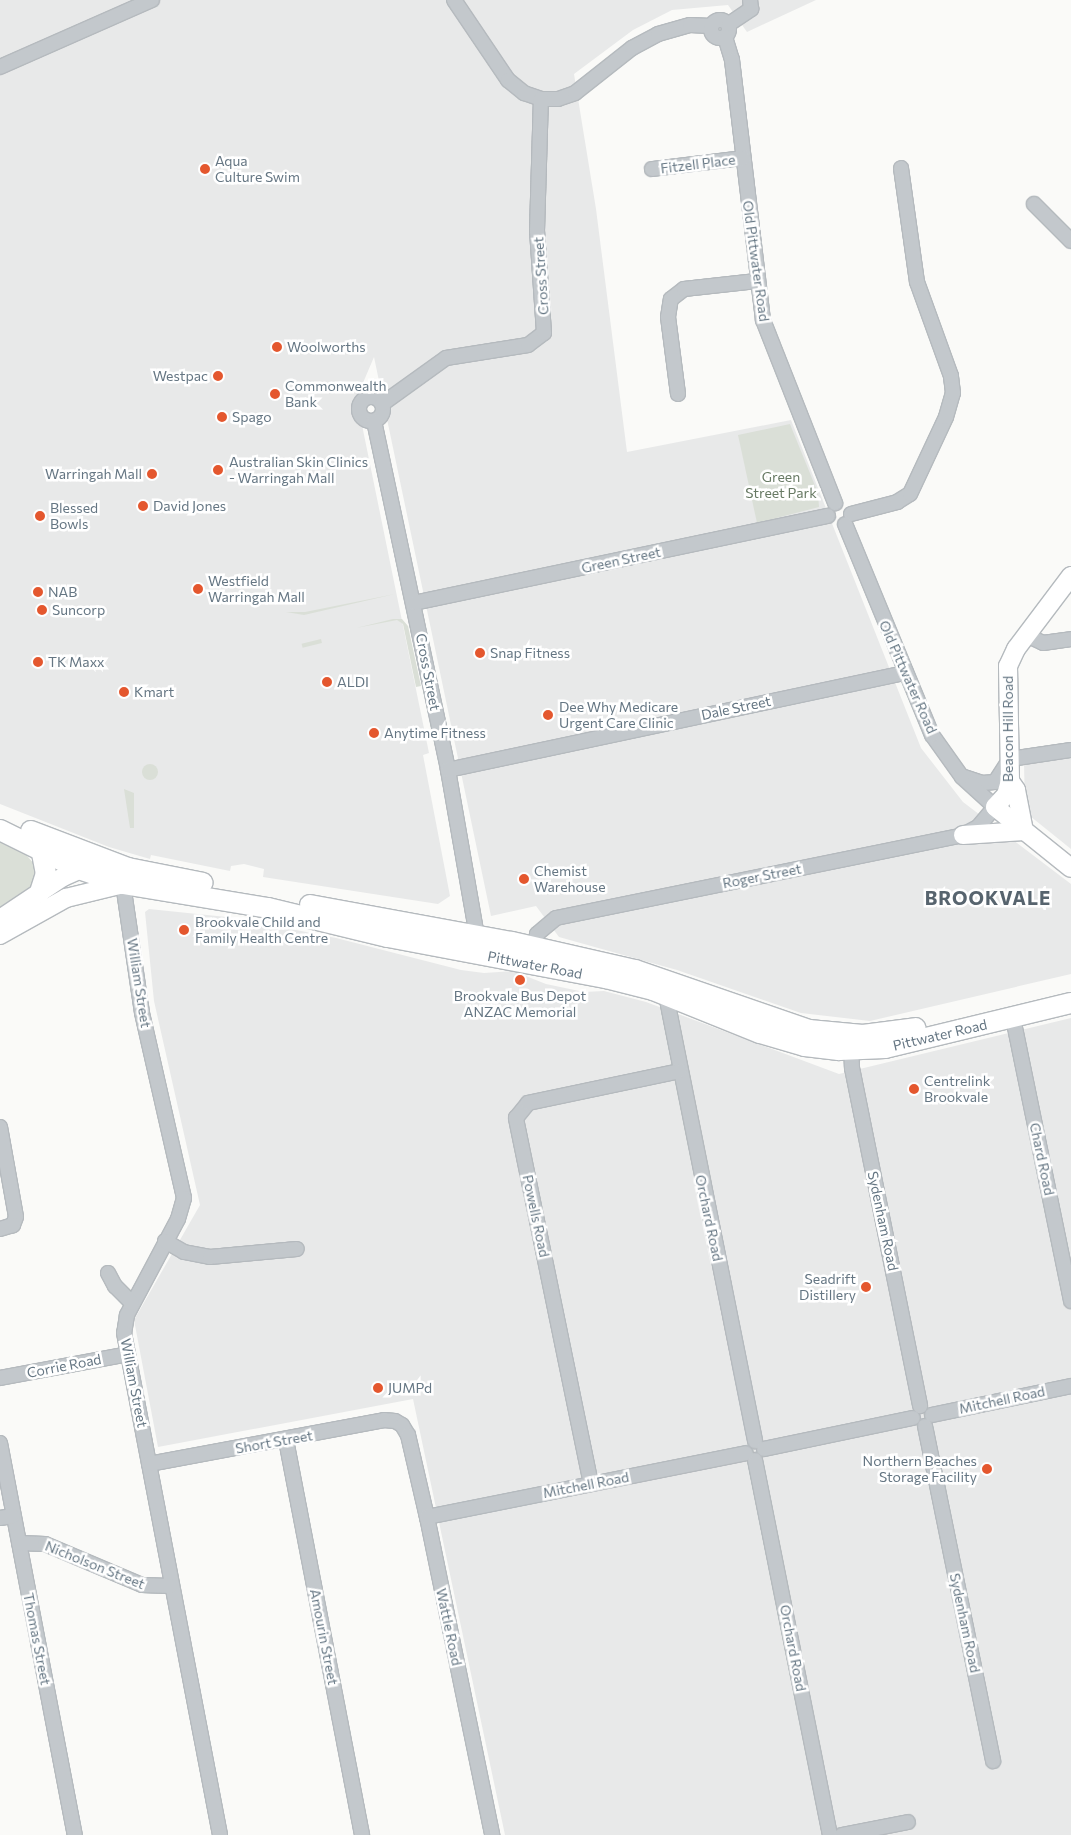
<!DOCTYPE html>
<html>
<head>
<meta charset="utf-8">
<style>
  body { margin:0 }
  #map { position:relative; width:1071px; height:1835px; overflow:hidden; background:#fafaf8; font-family:Commissioner,sans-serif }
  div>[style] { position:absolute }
  .built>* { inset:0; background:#e8e9e9 }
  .green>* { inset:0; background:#dadfd7; transform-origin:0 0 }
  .round { border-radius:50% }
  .roads { filter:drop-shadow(1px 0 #b5babe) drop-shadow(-1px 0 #b5babe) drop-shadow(0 1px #b5babe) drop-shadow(0 -1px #b5babe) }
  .minor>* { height:14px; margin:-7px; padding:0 7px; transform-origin:7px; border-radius:7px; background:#c3c8cc }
  .minor>.ring { margin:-7px; padding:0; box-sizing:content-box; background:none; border:14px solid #c3c8cc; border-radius:50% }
  .major>* { height:18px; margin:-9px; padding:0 9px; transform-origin:9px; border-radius:9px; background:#fff }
  .highway>* { height:20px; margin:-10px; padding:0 10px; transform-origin:10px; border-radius:10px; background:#fff }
  .dots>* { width:14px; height:14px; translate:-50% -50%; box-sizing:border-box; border:2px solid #fff; border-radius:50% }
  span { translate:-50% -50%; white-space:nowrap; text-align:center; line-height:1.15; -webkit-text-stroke:5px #fff; paint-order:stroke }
  .poi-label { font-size:14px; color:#657683 }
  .left { translate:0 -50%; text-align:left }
  .right { translate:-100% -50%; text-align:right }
  .street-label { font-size:14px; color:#657683 }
  .park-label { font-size:14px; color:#687a64 }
  .district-label { font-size:19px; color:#57646e; font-weight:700; letter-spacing:1px }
</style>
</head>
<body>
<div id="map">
  <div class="built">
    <div style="clip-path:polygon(0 0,816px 0,747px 32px,728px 5px,672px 10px,633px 30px,574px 74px,596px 209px,627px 452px,791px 420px,921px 748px,963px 802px,1071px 884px,1071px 974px,870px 1021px,801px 1013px,677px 970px,559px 937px,536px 906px,491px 916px,374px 357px,354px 404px,357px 422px,362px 425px,429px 753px,423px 755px,450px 896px,438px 904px,263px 877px,264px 869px,244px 864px,231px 866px,230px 871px,151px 855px,150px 859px,109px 847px,0 804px)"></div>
    <div style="clip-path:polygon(1071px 754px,1071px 849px,1025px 812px,1024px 763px)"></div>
    <div style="clip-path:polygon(149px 909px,236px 918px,336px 938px,461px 970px,484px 973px,513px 971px,546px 984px,584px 992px,604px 991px,646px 1002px,839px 1074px,1071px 1018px,1071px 1835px,505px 1835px,413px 1399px,158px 1447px,134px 1320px,200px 1205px,154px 1001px,145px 912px)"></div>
  </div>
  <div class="green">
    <div style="clip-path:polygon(790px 424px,818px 493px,819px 507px,757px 523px,738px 435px)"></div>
    <div style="clip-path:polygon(395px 594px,304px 615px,286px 612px,305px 612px)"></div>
    <div style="clip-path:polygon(393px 619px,402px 619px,408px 626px,421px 686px,416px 687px,403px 624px,397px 620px,356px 628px)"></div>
    <div style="left:321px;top:639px;width:4px;height:20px;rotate:76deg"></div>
    <div class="round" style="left:142px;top:764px;width:16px;height:16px"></div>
    <div style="clip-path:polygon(124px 789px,134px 793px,134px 828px,130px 828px)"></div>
    <div style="clip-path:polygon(0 841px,21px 849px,36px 866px,36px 879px,29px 890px,0 910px)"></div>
  </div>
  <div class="roads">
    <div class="minor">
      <div style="left:454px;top:0;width:97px;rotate:56deg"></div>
      <div style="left:508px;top:80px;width:21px;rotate:39deg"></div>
      <div style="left:524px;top:93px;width:18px;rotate:19deg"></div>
      <div style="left:541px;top:99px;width:17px"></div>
      <div style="left:558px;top:99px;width:18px;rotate:-19deg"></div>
      <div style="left:575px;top:93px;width:73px;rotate:-38.3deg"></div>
      <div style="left:632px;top:48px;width:30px;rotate:-28deg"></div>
      <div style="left:658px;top:34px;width:33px;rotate:-16deg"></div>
      <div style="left:690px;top:25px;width:21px;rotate:3deg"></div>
      <div class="ring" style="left:711px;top:20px;width:4px;height:4px"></div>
      <div style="left:729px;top:24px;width:27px;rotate:-34deg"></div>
      <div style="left:751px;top:9px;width:9px;rotate:-96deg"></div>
      <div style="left:725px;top:37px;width:24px;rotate:73deg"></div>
      <div style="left:732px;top:60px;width:262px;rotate:83.2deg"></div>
      <div style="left:763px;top:320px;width:197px;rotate:68.5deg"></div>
      <div style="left:0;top:67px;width:166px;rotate:-23.8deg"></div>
      <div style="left:652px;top:169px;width:92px;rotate:-6.9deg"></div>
      <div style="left:1034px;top:204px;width:52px;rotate:45deg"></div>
      <div style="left:678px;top:394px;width:78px;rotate:-97.4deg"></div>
      <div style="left:668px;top:317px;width:18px;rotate:-81deg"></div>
      <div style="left:671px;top:299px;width:16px;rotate:-38deg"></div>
      <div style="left:684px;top:289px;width:73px;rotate:-6.3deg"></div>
      <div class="ring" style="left:359px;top:397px;width:10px;height:10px"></div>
      <div style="left:382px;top:404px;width:79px;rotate:-35.7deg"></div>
      <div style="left:446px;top:358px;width:83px;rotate:-9deg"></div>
      <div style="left:528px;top:345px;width:20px;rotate:-37deg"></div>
      <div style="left:544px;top:333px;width:102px;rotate:-93.9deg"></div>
      <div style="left:537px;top:231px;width:132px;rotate:-88.3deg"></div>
      <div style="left:374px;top:421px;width:357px;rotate:78deg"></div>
      <div style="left:448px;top:770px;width:169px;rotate:80.1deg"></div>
      <div style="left:851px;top:514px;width:48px;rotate:-14.6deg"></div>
      <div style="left:897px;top:502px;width:15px;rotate:-32deg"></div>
      <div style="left:910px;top:494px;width:85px;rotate:-64.9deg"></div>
      <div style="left:946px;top:417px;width:25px;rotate:-74deg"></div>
      <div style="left:953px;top:393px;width:17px;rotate:-97deg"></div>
      <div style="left:951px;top:376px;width:100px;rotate:-109.9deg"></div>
      <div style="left:917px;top:282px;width:115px;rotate:-98deg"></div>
      <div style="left:414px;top:603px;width:423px;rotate:-11.9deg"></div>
      <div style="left:1026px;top:635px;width:19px;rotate:25deg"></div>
      <div style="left:1043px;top:643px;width:28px;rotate:-8deg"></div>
      <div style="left:448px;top:770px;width:468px;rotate:-12deg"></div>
      <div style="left:964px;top:777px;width:19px;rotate:18deg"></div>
      <div style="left:982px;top:783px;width:13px;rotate:-4deg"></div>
      <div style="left:995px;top:782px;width:27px;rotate:-57deg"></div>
      <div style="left:1010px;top:759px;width:62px;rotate:-8.4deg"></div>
      <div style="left:123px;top:884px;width:130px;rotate:81.6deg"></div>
      <div style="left:142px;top:1013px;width:190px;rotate:77.2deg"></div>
      <div style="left:184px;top:1198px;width:22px;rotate:106deg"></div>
      <div style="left:178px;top:1219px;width:109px;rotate:118deg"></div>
      <div style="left:127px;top:1315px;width:18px;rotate:99deg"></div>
      <div style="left:124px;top:1333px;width:511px;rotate:79.17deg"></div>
      <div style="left:535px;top:947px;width:13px;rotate:-81deg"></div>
      <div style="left:537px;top:934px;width:25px;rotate:-40deg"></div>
      <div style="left:556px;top:918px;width:415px;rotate:-11.5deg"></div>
      <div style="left:963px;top:835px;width:17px;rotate:-28deg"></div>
      <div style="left:978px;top:827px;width:26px;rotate:-50deg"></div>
      <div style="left:995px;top:807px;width:45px;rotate:-137.7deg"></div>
      <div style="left:962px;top:777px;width:52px;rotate:-125.5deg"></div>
      <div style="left:932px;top:735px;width:228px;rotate:-112.4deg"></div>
      <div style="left:666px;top:995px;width:455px;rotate:78.7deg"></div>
      <div style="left:1013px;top:1018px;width:289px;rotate:78.4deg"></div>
      <div style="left:851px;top:1041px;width:27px;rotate:88deg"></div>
      <div style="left:852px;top:1068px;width:345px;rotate:78.6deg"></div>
      <div style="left:0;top:1127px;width:91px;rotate:79.9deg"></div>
      <div style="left:16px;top:1217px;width:9px;rotate:111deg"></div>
      <div style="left:13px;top:1225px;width:14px;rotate:163deg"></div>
      <div style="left:165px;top:1241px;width:22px;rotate:30deg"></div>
      <div style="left:184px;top:1252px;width:26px;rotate:11deg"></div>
      <div style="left:210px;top:1257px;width:87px;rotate:-5.3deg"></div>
      <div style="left:108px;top:1273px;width:15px;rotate:62deg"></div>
      <div style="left:115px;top:1286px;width:24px;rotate:45deg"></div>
      <div style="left:0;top:1378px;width:130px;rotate:-10.6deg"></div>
      <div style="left:932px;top:1415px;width:142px;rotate:-11.8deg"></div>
      <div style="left:925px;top:1426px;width:342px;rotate:78.5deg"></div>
      <div style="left:286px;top:1440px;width:402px;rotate:79.1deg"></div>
      <div style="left:0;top:1443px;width:399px;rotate:79.2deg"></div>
      <div style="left:764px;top:1449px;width:152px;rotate:-11.8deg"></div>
      <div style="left:755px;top:1460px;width:382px;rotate:78.7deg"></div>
      <div style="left:149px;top:1464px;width:239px;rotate:-10.6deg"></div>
      <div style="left:384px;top:1420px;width:11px;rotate:5deg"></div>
      <div style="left:395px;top:1421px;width:8px;rotate:30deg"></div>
      <div style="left:402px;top:1425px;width:12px;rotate:59deg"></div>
      <div style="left:408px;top:1435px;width:84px;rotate:77deg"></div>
      <div style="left:427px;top:1517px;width:325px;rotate:78.4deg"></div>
      <div style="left:591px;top:1484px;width:374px;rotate:-101.6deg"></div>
      <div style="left:516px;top:1118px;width:19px;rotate:-51deg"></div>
      <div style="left:528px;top:1103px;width:155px;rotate:-11.9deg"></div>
      <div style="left:427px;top:1517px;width:325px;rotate:-11.3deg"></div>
      <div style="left:0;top:1518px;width:13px;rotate:-9deg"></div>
      <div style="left:19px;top:1543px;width:26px;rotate:2deg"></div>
      <div style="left:45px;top:1544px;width:105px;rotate:22.9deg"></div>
      <div style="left:142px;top:1585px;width:28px;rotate:2deg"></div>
      <div style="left:842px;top:1835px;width:67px;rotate:-11.1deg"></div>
    </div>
    <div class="major">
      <div style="left:1071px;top:576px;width:91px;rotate:127deg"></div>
      <div style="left:1016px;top:649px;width:19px;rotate:115deg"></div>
      <div style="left:1008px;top:666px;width:115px;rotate:89deg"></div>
      <div style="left:1010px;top:781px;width:15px;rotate:106deg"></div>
      <div style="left:1006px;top:795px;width:16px;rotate:133deg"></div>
      <div style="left:995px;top:807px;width:97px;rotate:38.8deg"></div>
      <div style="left:1010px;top:781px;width:11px;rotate:56deg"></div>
      <div style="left:1016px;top:790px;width:42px;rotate:79deg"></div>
      <div style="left:963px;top:835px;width:61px;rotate:-3.8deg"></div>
      <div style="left:0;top:919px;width:76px;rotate:-33.7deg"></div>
      <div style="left:63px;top:877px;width:27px;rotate:-24deg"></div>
      <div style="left:0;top:935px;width:76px;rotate:-29.3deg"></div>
      <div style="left:66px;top:898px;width:59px;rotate:-13.8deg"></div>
    </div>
    <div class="highway">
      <div style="left:0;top:830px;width:88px;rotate:26.3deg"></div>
      <div style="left:79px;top:869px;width:46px;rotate:18.8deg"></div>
      <div style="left:123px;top:884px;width:147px;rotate:9.4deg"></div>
      <div style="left:268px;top:908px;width:123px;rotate:13.6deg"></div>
      <div style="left:388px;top:937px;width:222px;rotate:10.7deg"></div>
      <div style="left:606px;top:978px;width:49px;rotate:14.3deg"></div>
      <div style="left:653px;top:990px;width:115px;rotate:21.9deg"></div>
      <div style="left:760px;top:1033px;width:47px;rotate:16.1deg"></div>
      <div style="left:805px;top:1046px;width:34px;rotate:7deg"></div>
      <div style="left:839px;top:1050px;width:46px;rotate:-2.5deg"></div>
      <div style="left:885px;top:1048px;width:191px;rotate:-13.6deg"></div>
      <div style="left:31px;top:831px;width:104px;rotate:20.9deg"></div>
      <div style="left:128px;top:868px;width:76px;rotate:11.3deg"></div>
      <div style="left:40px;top:892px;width:19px;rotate:-72deg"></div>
      <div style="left:46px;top:874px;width:25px;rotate:-101deg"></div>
      <div style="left:310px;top:905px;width:205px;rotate:10.4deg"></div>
      <div style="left:512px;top:942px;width:126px;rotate:12.8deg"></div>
      <div style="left:635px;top:970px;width:184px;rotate:19deg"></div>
      <div style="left:809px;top:1030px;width:54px;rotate:5.3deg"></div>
      <div style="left:863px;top:1035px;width:53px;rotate:-7.5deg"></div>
    </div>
  </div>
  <div class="dots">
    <div style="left:205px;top:169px;background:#e4572e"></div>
    <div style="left:277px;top:347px;background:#e4572e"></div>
    <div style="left:218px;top:376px;background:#e4572e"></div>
    <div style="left:275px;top:394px;background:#e4572e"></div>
    <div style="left:222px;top:417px;background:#e4572e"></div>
    <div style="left:218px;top:470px;background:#e4572e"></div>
    <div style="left:152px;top:474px;background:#e4572e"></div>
    <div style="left:143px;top:506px;background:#e4572e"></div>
    <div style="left:40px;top:516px;background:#e4572e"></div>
    <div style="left:198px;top:589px;background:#e4572e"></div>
    <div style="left:38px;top:592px;background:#e4572e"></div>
    <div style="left:42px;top:610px;background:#e4572e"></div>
    <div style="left:480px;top:653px;background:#e4572e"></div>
    <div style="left:38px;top:662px;background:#e4572e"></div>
    <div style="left:327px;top:682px;background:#e4572e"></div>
    <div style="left:124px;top:692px;background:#e4572e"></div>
    <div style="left:548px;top:715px;background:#e4572e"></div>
    <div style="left:374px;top:733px;background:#e4572e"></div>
    <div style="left:524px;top:879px;background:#e4572e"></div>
    <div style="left:184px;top:930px;background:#e4572e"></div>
    <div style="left:520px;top:980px;background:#e4572e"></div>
    <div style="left:914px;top:1089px;background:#e4572e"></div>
    <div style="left:866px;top:1287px;background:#e4572e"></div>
    <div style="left:378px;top:1388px;background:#e4572e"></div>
    <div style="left:987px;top:1469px;background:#e4572e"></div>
  </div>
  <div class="poi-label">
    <span class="left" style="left:215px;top:169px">Aqua<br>Culture Swim</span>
    <span class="left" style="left:287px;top:347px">Woolworths</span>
    <span class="right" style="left:208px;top:376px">Westpac</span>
    <span class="left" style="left:285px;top:394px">Commonwealth<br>Bank</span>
    <span class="left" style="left:232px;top:417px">Spago</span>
    <span class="left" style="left:229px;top:470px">Australian Skin Clinics<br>- Warringah Mall</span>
    <span class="right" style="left:142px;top:474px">Warringah Mall</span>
    <span class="left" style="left:153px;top:506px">David Jones</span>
    <span class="left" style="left:50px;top:516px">Blessed<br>Bowls</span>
    <span class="left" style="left:208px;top:589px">Westfield<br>Warringah Mall</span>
    <span class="left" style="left:48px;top:592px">NAB</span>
    <span class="left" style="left:52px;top:610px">Suncorp</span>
    <span class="left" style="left:490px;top:653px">Snap Fitness</span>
    <span class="left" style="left:48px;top:662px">TK Maxx</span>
    <span class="left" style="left:337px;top:682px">ALDI</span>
    <span class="left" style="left:134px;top:692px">Kmart</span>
    <span class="left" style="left:559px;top:715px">Dee Why Medicare<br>Urgent Care Clinic</span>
    <span class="left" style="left:384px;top:733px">Anytime Fitness</span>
    <span class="left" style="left:534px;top:879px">Chemist<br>Warehouse</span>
    <span class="left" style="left:195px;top:930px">Brookvale Child and<br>Family Health Centre</span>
    <span style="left:520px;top:1004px">Brookvale Bus Depot<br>ANZAC Memorial</span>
    <span class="left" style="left:924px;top:1089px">Centrelink<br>Brookvale</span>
    <span class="right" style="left:856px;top:1287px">Seadrift<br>Distillery</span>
    <span class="left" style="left:388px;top:1388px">JUMPd</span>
    <span class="right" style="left:977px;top:1469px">Northern Beaches<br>Storage Facility</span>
  </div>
  <div class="street-label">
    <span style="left:698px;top:164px;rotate:-7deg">Fitzell Place</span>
    <span style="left:756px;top:261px;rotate:82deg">Old Pittwater Road</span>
    <span style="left:541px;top:276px;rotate:-94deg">Cross Street</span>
    <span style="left:621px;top:560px;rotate:-12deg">Green Street</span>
    <span style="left:428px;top:672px;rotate:79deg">Cross Street</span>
    <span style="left:908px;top:677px;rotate:66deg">Old Pittwater Road</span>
    <span style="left:736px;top:708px;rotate:-12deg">Dale Street</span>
    <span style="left:1008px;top:729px;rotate:-90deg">Beacon Hill Road</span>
    <span style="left:762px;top:876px;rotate:-11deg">Roger Street</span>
    <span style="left:535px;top:965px;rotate:11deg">Pittwater Road</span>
    <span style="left:139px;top:983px;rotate:81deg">William Street</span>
    <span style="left:940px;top:1035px;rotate:-13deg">Pittwater Road</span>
    <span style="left:1042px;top:1159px;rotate:78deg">Chard Road</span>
    <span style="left:536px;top:1216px;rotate:78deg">Powells Road</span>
    <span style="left:709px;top:1218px;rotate:78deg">Orchard Road</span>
    <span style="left:883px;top:1221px;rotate:78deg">Sydenham Road</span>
    <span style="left:64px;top:1366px;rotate:-11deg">Corrie Road</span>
    <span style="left:134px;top:1383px;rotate:79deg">William Street</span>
    <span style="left:1002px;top:1400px;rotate:-12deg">Mitchell Road</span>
    <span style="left:274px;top:1442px;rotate:-10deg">Short Street</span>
    <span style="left:586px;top:1485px;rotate:-11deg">Mitchell Road</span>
    <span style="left:95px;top:1565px;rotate:22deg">Nicholson Street</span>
    <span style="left:965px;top:1623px;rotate:78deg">Sydenham Road</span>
    <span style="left:449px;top:1627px;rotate:78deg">Wattle Road</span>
    <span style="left:324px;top:1637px;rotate:79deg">Amourin Street</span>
    <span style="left:37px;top:1639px;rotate:79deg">Thomas Street</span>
    <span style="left:793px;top:1648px;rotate:79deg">Orchard Road</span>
  </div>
  <div class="park-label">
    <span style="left:781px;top:485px">Green<br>Street Park</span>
  </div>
  <div class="district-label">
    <span style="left:988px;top:898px">BROOKVALE</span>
  </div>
</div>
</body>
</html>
